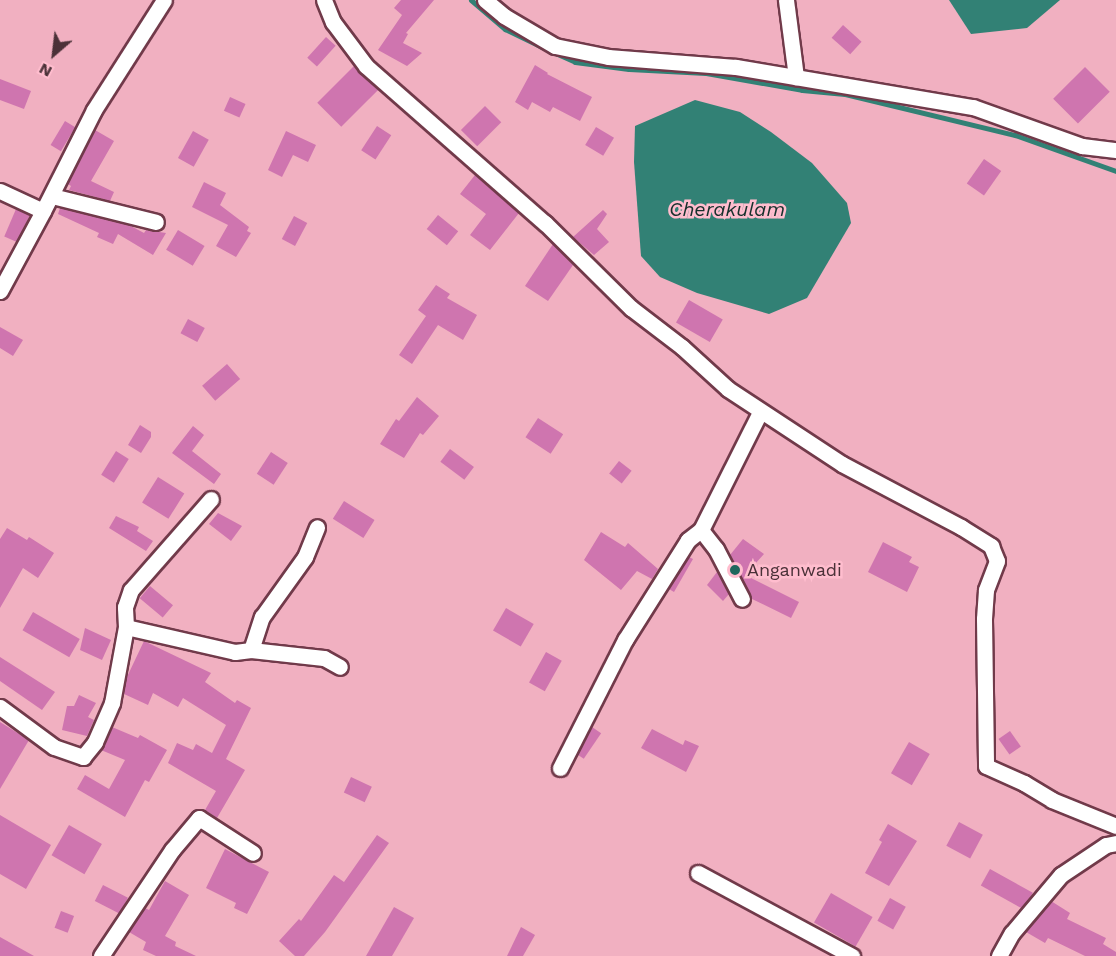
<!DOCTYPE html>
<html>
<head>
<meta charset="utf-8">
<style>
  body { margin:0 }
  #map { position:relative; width:1116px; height:956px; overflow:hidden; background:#f1b0c1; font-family:"Work Sans",sans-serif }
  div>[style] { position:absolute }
  .water>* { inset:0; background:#328175 }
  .stream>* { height:5px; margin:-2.5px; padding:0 2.5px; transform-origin:2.5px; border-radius:2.5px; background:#328175 }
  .building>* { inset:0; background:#cf75af; transform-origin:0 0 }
  .roads { filter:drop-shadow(2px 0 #713a4a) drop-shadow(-2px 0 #713a4a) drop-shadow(0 2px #713a4a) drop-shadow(0 -2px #713a4a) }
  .minor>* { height:15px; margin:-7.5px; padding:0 7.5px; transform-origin:7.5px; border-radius:7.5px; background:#fff }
  .dots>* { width:16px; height:16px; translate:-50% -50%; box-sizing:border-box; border:3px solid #ffbdce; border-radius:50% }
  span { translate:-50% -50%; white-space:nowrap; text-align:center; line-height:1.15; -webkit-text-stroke:5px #ffbdce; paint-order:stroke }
  .poi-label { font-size:18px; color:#4b3138 }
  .left { translate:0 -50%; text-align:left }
  .water-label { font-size:20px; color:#17302c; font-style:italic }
  .north { position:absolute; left:24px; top:24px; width:60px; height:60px; -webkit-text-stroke:4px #ffbdce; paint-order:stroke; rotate:208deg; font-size:16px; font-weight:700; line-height:24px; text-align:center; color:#4b3138 }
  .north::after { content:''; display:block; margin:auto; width:21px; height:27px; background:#4b3138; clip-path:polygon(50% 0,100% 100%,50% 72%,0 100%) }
</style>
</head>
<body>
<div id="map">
  <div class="water">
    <div style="clip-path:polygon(949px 0,1060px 0,1027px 28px,971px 34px)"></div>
    <div style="clip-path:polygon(695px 100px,740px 112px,771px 132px,812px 163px,847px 203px,851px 223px,807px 298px,769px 314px,697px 293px,660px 277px,641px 256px,634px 162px,635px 126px)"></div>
  </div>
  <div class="stream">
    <div style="left:471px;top:0;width:45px;rotate:40.5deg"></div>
    <div style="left:505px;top:29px;width:43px;rotate:26deg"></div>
    <div style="left:553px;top:52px;width:24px;rotate:24deg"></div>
    <div style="left:575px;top:62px;width:54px;rotate:7.4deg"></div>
    <div style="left:629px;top:69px;width:77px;rotate:3deg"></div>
    <div style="left:706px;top:73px;width:97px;rotate:10deg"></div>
    <div style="left:802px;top:90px;width:43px;rotate:5.3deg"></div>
    <div style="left:845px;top:94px;width:175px;rotate:13.6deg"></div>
    <div style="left:1015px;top:135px;width:107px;rotate:19.6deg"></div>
  </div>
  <div class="building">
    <div style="clip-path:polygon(401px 0,434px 0,406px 33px,408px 34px,403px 43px,422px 53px,407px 66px,378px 50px,402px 15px,394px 8px)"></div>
    <div style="left:843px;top:25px;width:25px;height:17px;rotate:42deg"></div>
    <div style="left:326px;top:37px;width:13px;height:28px;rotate:42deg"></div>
    <div style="clip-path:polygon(535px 65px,548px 73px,547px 74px,592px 97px,580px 121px,553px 107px,550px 112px,532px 102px,528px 110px,515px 102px)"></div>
    <div style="left:354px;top:66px;width:34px;height:52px;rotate:45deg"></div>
    <div style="left:1085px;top:67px;width:35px;height:45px;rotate:45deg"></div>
    <div style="clip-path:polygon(0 79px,31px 91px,24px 109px,0 100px)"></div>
    <div style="left:230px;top:97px;width:17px;height:15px;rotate:24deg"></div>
    <div style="left:485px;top:106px;width:23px;height:34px;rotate:45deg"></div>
    <div style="left:65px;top:121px;width:12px;height:28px;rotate:31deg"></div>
    <div style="left:377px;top:126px;width:17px;height:29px;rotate:33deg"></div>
    <div style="left:596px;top:127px;width:21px;height:21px;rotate:31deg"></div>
    <div style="clip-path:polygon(95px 130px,114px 141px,91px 181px,114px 192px,110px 201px,69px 190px,71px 186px,68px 184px)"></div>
    <div style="left:193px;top:131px;width:18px;height:31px;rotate:29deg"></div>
    <div style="clip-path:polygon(286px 131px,316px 145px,308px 162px,293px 155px,282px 177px,268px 170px)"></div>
    <div style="left:984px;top:159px;width:21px;height:30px;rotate:35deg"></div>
    <div style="clip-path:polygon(475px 175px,519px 213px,490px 250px,470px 235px,486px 214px,460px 194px)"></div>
    <div style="clip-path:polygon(204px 182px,226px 193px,220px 205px,249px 227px,247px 231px,251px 233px,236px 257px,216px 246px,228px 225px,192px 207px)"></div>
    <div style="clip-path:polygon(60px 208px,129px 225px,144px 233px,146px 230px,166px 233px,153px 255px,118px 234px,113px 244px,97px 237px,99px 233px,58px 214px)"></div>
    <div style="left:16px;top:209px;width:15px;height:30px;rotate:23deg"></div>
    <div style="clip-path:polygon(603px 210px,607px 214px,597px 229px,609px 242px,594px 255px,573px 237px)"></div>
    <div style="left:438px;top:215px;width:26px;height:18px;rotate:39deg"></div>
    <div style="left:294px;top:216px;width:15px;height:26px;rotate:28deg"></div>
    <div style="left:178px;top:230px;width:31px;height:23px;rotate:31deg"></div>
    <div style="clip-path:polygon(553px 244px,573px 265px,548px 301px,525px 286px)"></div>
    <div style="clip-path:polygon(436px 285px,450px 294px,447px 298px,477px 315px,463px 340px,438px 325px,412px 364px,399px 355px,426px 316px,418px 310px)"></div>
    <div style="left:689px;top:300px;width:39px;height:26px;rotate:30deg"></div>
    <div style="left:188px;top:319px;width:19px;height:16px;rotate:28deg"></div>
    <div style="clip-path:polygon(0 327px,23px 340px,13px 356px,0 348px)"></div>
    <div style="left:227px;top:364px;width:20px;height:33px;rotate:49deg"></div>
    <div style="clip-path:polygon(417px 397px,439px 416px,423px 435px,420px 433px,404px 458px,380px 444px,396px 419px,399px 421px)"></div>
    <div style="left:538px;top:418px;width:30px;height:23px;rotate:33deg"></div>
    <div style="clip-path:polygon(140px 425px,151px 432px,151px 437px,141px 453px,128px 445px)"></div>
    <div style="clip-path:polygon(193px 426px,204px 435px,192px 451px,221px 474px,214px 484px,172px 453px)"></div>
    <div style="left:450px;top:449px;width:30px;height:16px;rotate:37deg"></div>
    <div style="left:116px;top:451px;width:15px;height:28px;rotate:32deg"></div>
    <div style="left:271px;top:452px;width:20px;height:26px;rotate:33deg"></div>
    <div style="left:619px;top:461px;width:16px;height:16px;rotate:38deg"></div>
    <div style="left:158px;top:477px;width:31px;height:30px;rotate:32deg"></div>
    <div style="left:344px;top:501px;width:36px;height:21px;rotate:32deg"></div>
    <div style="clip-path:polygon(218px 513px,242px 526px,231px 541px,209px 524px)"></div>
    <div style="clip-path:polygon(116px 516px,139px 527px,137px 531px,153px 541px,146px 551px,109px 528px)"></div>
    <div style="clip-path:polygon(7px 528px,27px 540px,29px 537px,54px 553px,38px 578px,23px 568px,0 608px,0 539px)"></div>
    <div style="clip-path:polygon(601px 532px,625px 547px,628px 543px,658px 569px,652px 579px,637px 571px,621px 590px,584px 560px)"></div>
    <div style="clip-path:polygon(743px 539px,764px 554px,745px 575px,799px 602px,791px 618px,752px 599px,730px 555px)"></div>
    <div style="clip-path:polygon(883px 542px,912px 557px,909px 562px,919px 567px,907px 592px,868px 572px)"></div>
    <div style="clip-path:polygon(689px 557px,693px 559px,674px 592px,669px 589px)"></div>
    <div style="clip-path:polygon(717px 572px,729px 594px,723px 601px,707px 585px)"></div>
    <div style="left:150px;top:586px;width:30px;height:16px;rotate:40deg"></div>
    <div style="left:506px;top:608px;width:32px;height:26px;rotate:30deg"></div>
    <div style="left:33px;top:612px;width:54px;height:21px;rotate:30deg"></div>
    <div style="clip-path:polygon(85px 628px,111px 640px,102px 660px,80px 650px)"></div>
    <div style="clip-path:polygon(144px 641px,211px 673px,205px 682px,235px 703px,237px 700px,251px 708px,226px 759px,245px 770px,217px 818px,205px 810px,216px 791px,168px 763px,177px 743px,193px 750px,196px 744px,212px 753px,226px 725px,183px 698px,178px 707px,153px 693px,148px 705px,124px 694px,126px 679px)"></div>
    <div style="left:546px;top:652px;width:18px;height:35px;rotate:29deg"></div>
    <div style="clip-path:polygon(0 657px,55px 692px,42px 710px,0 681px)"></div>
    <div style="clip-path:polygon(79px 695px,96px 703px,88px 717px,94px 720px,87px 736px,62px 730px,67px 706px,74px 706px)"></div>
    <div style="clip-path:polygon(0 722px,29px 740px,0 789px)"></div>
    <div style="clip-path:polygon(112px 727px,138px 738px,140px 735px,167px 750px,149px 782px,145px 780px,125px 817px,77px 789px,85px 775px,109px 789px,125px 760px,101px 750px)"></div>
    <div style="left:592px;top:727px;width:11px;height:31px;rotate:34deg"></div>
    <div style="clip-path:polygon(652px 729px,683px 745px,685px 740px,699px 746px,686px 772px,641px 748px)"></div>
    <div style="left:1010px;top:731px;width:19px;height:14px;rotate:55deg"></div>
    <div style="left:909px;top:742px;width:24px;height:36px;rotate:30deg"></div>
    <div style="left:351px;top:777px;width:23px;height:17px;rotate:25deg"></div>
    <div style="clip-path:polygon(0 815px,51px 845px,26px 889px,0 874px)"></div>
    <div style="left:959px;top:822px;width:27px;height:27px;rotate:28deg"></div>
    <div style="clip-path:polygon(888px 824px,917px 841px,889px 886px,865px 873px,882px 842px,879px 840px)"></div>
    <div style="left:69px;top:825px;width:38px;height:35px;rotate:30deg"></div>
    <div style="clip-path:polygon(377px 835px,389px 843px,325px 932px,304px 956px,295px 956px,279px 941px,299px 919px,301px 921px,334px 875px,344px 882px)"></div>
    <div style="clip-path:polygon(225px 849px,269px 872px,247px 914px,234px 908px,236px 903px,206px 888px)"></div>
    <div style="left:990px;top:869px;width:49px;height:19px;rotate:29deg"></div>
    <div style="clip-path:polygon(165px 881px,189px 895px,165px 936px,176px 942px,175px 946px,196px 956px,156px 956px,143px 950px,146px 942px,129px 932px,145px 908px,149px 910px)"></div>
    <div style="left:103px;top:885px;width:28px;height:18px;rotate:27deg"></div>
    <div style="left:831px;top:893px;width:48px;height:34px;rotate:30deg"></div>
    <div style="left:890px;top:898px;width:18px;height:26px;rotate:29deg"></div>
    <div style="clip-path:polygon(1051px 901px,1070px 913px,1067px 919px,1106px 938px,1103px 944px,1116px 952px,1116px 956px,1085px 956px,1048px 938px,1045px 943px,1026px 932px)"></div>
    <div style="clip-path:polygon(394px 907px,414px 918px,392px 956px,366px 956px)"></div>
    <div style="left:61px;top:911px;width:14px;height:18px;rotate:21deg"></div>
    <div style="clip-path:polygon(521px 927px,535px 935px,523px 956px,507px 956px)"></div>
    <div style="clip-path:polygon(0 937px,34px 956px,0 956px)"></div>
  </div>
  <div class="roads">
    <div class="minor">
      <div style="left:324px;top:0;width:24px;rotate:68deg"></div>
      <div style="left:333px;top:22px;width:55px;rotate:53.1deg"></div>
      <div style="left:366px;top:66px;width:238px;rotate:41.3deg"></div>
      <div style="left:545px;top:223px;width:121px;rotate:44.7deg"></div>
      <div style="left:631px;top:308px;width:64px;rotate:37.4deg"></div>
      <div style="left:682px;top:347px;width:62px;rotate:42.4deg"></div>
      <div style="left:728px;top:389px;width:136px;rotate:33.3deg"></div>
      <div style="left:842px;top:464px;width:135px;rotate:27.9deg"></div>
      <div style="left:961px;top:527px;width:36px;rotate:32deg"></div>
      <div style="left:991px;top:546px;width:16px;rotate:68deg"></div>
      <div style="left:997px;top:561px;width:31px;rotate:111deg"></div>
      <div style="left:986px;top:590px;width:29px;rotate:94deg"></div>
      <div style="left:984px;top:619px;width:147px;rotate:89.2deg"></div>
      <div style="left:986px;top:766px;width:42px;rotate:24.1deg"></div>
      <div style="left:1024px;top:783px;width:33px;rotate:31deg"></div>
      <div style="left:1052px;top:800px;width:69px;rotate:22.1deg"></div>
      <div style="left:485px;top:0;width:25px;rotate:40deg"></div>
      <div style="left:504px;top:16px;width:59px;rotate:30.5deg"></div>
      <div style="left:555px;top:46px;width:54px;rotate:11.7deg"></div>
      <div style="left:608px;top:57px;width:128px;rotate:4.5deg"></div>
      <div style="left:736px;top:67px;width:240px;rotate:9.6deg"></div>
      <div style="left:973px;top:107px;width:116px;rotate:19.7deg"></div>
      <div style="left:1082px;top:146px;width:34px;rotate:7deg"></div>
      <div style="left:786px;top:0;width:78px;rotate:82.6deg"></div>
      <div style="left:0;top:191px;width:47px;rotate:24.9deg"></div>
      <div style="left:43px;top:211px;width:113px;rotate:-63.2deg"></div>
      <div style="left:94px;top:110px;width:130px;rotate:-57.5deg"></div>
      <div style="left:52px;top:196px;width:107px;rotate:14deg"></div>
      <div style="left:0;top:291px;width:91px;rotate:-61.7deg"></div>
      <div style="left:701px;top:530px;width:24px;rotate:52deg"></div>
      <div style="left:716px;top:549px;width:56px;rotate:62.5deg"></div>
      <div style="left:126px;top:627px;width:112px;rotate:12.9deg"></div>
      <div style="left:235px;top:652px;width:16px;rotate:-7deg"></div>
      <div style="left:251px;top:650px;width:73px;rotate:6.3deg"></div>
      <div style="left:324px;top:658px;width:18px;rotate:29deg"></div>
      <div style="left:251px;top:650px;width:35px;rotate:-72deg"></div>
      <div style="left:262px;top:617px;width:74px;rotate:-54.4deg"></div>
      <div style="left:305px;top:557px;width:32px;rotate:-68deg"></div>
      <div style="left:0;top:707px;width:67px;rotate:36.5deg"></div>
      <div style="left:54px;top:747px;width:31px;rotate:19deg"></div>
      <div style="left:83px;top:757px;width:19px;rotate:-51deg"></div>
      <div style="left:95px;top:742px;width:43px;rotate:-66.4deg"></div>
      <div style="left:112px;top:703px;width:77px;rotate:-79.6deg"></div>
      <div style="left:126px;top:627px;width:20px;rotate:-93deg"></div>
      <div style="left:125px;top:607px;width:18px;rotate:-71deg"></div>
      <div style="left:131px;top:590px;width:121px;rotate:-48.7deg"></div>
      <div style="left:560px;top:768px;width:144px;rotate:-63.1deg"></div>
      <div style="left:625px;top:640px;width:118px;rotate:-57.8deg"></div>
      <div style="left:688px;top:540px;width:16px;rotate:-38deg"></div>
      <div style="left:701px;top:530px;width:132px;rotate:-63.4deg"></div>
      <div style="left:698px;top:873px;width:175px;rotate:28.3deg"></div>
      <div style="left:101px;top:956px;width:128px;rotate:-56.2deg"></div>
      <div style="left:172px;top:850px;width:42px;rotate:-49.8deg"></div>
      <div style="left:199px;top:818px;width:64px;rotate:32.9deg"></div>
      <div style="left:999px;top:956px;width:26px;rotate:-61deg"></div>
      <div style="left:1012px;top:933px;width:76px;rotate:-49.8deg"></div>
      <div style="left:1061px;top:875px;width:54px;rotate:-33.7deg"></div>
      <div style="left:1106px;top:845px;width:10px;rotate:-11deg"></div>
    </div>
  </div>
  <div class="dots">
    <div style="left:735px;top:570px;background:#1f675d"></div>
  </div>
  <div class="poi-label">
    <span class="left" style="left:747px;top:570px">Anganwadi</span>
  </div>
  <div class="water-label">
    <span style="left:727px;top:209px">Cherakulam</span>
  </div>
  <div class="north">N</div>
</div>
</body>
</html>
